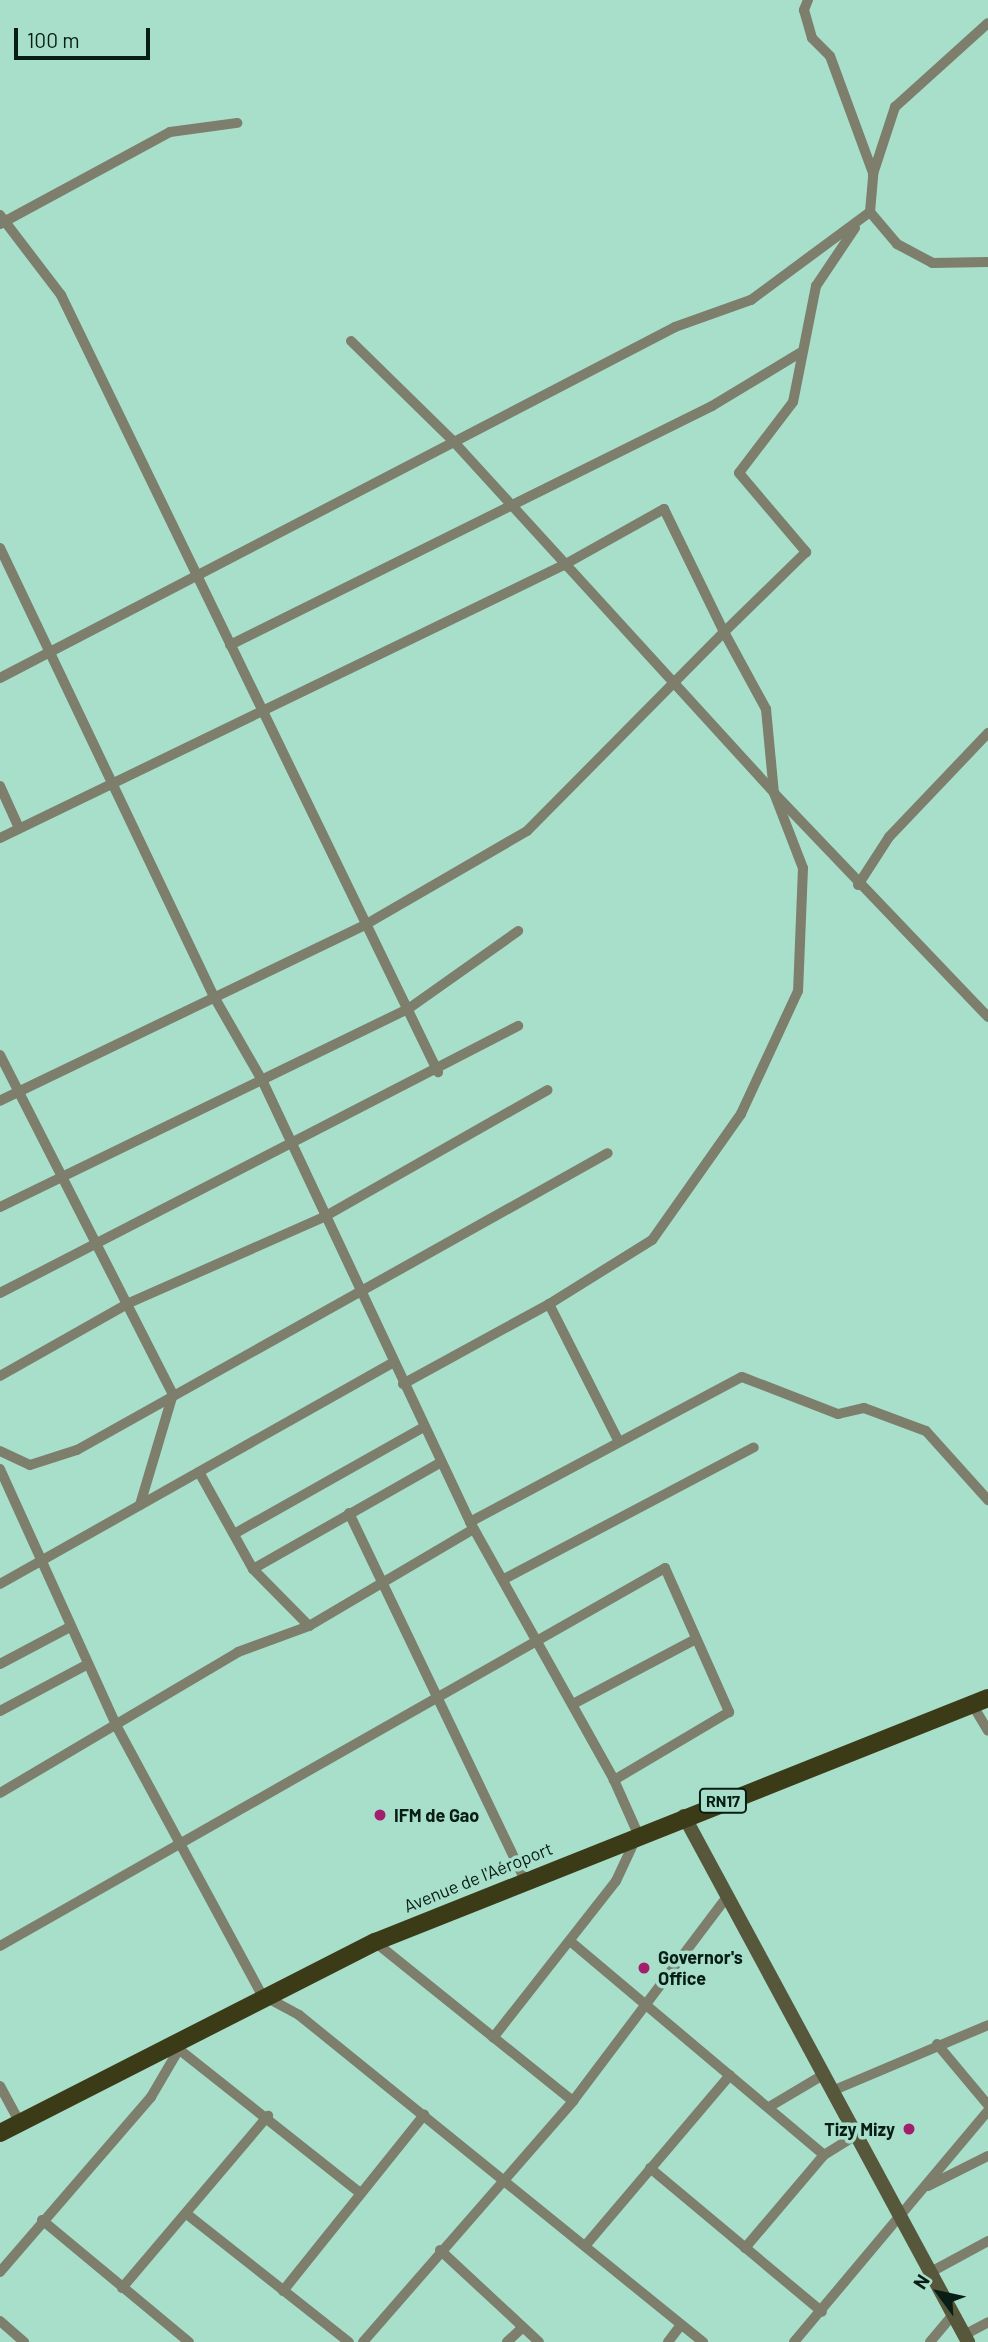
<!DOCTYPE html>
<html>
<head>
<meta charset="utf-8">
<style>
  body { margin:0 }
  #map { position:relative; width:988px; height:2342px; overflow:hidden; background:#a8dfca; font-family:Barlow,sans-serif }
  div>[style] { position:absolute }
  .street>* { height:10px; margin:-5px; padding:0 5px; transform-origin:5px; border-radius:5px; background:#7d7e6b }
  .secondary>* { height:14px; margin:-7px; padding:0 7px; transform-origin:7px; border-radius:7px; background:#56573b }
  .primary>* { height:18px; margin:-9px; padding:0 9px; transform-origin:9px; border-radius:9px; background:#3b3b18 }
  .dots>* { width:19px; height:19px; translate:-50% -50%; box-sizing:border-box; border:4px solid #a8dfca; border-radius:50% }
  span { translate:-50% -50%; white-space:nowrap; text-align:center; line-height:1.15; -webkit-text-stroke:7px #a8dfca; paint-order:stroke }
  .shield-label span { padding:2px 5px; background:#a8dfca; border:2px solid; border-radius:5px; -webkit-text-stroke-width:0 }
  .shield-label { font-size:16px; color:#081d16; font-weight:700 }
  .poi-label { font-size:18px; color:#081d16; font-weight:700 }
  .left { translate:0 -50%; text-align:left }
  .right { translate:-100% -50%; text-align:right }
  .street-label { font-size:18px; color:#081d16 }
  .north { position:absolute; left:904px; top:2258px; width:70px; height:70px; -webkit-text-stroke:5px #a8dfca; paint-order:stroke; rotate:303deg; font-size:19px; font-weight:700; line-height:28px; text-align:center; color:#081d16 }
  .north::after { content:''; display:block; margin:auto; width:24px; height:32px; background:#081d16; clip-path:polygon(50% 0,100% 100%,50% 72%,0 100%) }
  .scale { position:absolute; left:14px; top:28px; width:136px; height:32px; box-sizing:border-box; border:4px solid #081d16; border-top:0; padding-left:9px; font-size:21px; line-height:24px; white-space:nowrap; color:#081d16; -webkit-text-stroke:5px #a8dfca; paint-order:stroke }
</style>
</head>
<body>
<div id="map">
  <div class="street">
    <div style="left:808px;top:0;width:11px;rotate:112deg"></div>
    <div style="left:804px;top:10px;width:29px;rotate:74deg"></div>
    <div style="left:812px;top:38px;width:25px;rotate:45deg"></div>
    <div style="left:830px;top:56px;width:125px;rotate:69.8deg"></div>
    <div style="left:870px;top:212px;width:42px;rotate:49.8deg"></div>
    <div style="left:897px;top:244px;width:40px;rotate:28deg"></div>
    <div style="left:932px;top:263px;width:56px;rotate:-1deg"></div>
    <div style="left:0;top:215px;width:101px;rotate:52.7deg"></div>
    <div style="left:61px;top:295px;width:864px;rotate:64.12deg"></div>
    <div style="left:0;top:224px;width:193px;rotate:-28.4deg"></div>
    <div style="left:170px;top:132px;width:68px;rotate:-7.7deg"></div>
    <div style="left:855px;top:228px;width:70px;rotate:123.9deg"></div>
    <div style="left:816px;top:286px;width:118px;rotate:101.2deg"></div>
    <div style="left:793px;top:402px;width:89px;rotate:127.3deg"></div>
    <div style="left:739px;top:473px;width:104px;rotate:49.7deg"></div>
    <div style="left:806px;top:552px;width:115px;rotate:135.7deg"></div>
    <div style="left:724px;top:632px;width:88px;rotate:61.4deg"></div>
    <div style="left:766px;top:709px;width:84px;rotate:84.6deg"></div>
    <div style="left:774px;top:793px;width:310px;rotate:46.3deg"></div>
    <div style="left:351px;top:341px;width:144px;rotate:44.4deg"></div>
    <div style="left:454px;top:442px;width:475px;rotate:47.6deg"></div>
    <div style="left:774px;top:793px;width:80px;rotate:68.9deg"></div>
    <div style="left:803px;top:868px;width:123px;rotate:92.3deg"></div>
    <div style="left:798px;top:991px;width:136px;rotate:114.9deg"></div>
    <div style="left:741px;top:1114px;width:154px;rotate:125.2deg"></div>
    <div style="left:652px;top:1240px;width:121px;rotate:148.1deg"></div>
    <div style="left:549px;top:1304px;width:153px;rotate:63.1deg"></div>
    <div style="left:0;top:548px;width:495px;rotate:64.5deg"></div>
    <div style="left:213px;top:995px;width:100px;rotate:60.1deg"></div>
    <div style="left:263px;top:1082px;width:486px;rotate:64.8deg"></div>
    <div style="left:470px;top:1522px;width:295px;rotate:60.8deg"></div>
    <div style="left:614px;top:1780px;width:59px;rotate:66deg"></div>
    <div style="left:638px;top:1834px;width:52px;rotate:115.1deg"></div>
    <div style="left:616px;top:1881px;width:199px;rotate:128.1deg"></div>
    <div style="left:230px;top:645px;width:538px;rotate:-26.37deg"></div>
    <div style="left:712px;top:406px;width:103px;rotate:-31.1deg"></div>
    <div style="left:0;top:678px;width:761px;rotate:-27.47deg"></div>
    <div style="left:675px;top:327px;width:81px;rotate:-19.6deg"></div>
    <div style="left:751px;top:300px;width:148px;rotate:-36.5deg"></div>
    <div style="left:870px;top:212px;width:38px;rotate:-85deg"></div>
    <div style="left:873px;top:174px;width:71px;rotate:-71.8deg"></div>
    <div style="left:895px;top:107px;width:125px;rotate:-42.1deg"></div>
    <div style="left:0;top:786px;width:46px;rotate:65.7deg"></div>
    <div style="left:0;top:838px;width:624px;rotate:-25.83deg"></div>
    <div style="left:562px;top:566px;width:117px;rotate:-29.2deg"></div>
    <div style="left:664px;top:509px;width:137px;rotate:64deg"></div>
    <div style="left:724px;top:632px;width:280px;rotate:134.7deg"></div>
    <div style="left:527px;top:831px;width:187px;rotate:149.9deg"></div>
    <div style="left:365px;top:925px;width:405px;rotate:154.3deg"></div>
    <div style="left:858px;top:885px;width:57px;rotate:-57.1deg"></div>
    <div style="left:889px;top:837px;width:144px;rotate:-46.4deg"></div>
    <div style="left:0;top:1055px;width:381px;rotate:63deg"></div>
    <div style="left:173px;top:1394px;width:116px;rotate:106.6deg"></div>
    <div style="left:0;top:1207px;width:454px;rotate:-25.9deg"></div>
    <div style="left:408px;top:1009px;width:135px;rotate:-35.3deg"></div>
    <div style="left:0;top:1293px;width:583px;rotate:-27.27deg"></div>
    <div style="left:0;top:1376px;width:148px;rotate:-29.5deg"></div>
    <div style="left:129px;top:1303px;width:213px;rotate:-23.8deg"></div>
    <div style="left:324px;top:1217px;width:257px;rotate:-29.6deg"></div>
    <div style="left:403px;top:1384px;width:166px;rotate:-28.7deg"></div>
    <div style="left:0;top:1451px;width:33px;rotate:25deg"></div>
    <div style="left:30px;top:1465px;width:49px;rotate:-17.7deg"></div>
    <div style="left:77px;top:1450px;width:608px;rotate:-29.22deg"></div>
    <div style="left:0;top:1469px;width:283px;rotate:65.6deg"></div>
    <div style="left:117px;top:1727px;width:305px;rotate:61.6deg"></div>
    <div style="left:262px;top:1995px;width:42px;rotate:28.4deg"></div>
    <div style="left:299px;top:2015px;width:520px;rotate:38.99deg"></div>
    <div style="left:199px;top:1472px;width:111px;rotate:60.9deg"></div>
    <div style="left:253px;top:1569px;width:216px;rotate:-29.6deg"></div>
    <div style="left:349px;top:1513px;width:408px;rotate:64.4deg"></div>
    <div style="left:470px;top:1522px;width:308px;rotate:-28.1deg"></div>
    <div style="left:742px;top:1377px;width:103px;rotate:21.1deg"></div>
    <div style="left:838px;top:1414px;width:27px;rotate:-13deg"></div>
    <div style="left:864px;top:1408px;width:66px;rotate:20.4deg"></div>
    <div style="left:926px;top:1431px;width:93px;rotate:48.1deg"></div>
    <div style="left:234px;top:1534px;width:218px;rotate:-29.4deg"></div>
    <div style="left:253px;top:1569px;width:80px;rotate:45.5deg"></div>
    <div style="left:506px;top:1578px;width:280px;rotate:-27.8deg"></div>
    <div style="left:0;top:1584px;width:450px;rotate:-29.4deg"></div>
    <div style="left:0;top:1664px;width:77px;rotate:-27.9deg"></div>
    <div style="left:573px;top:1704px;width:139px;rotate:-27.9deg"></div>
    <div style="left:972px;top:1704px;width:31px;rotate:59deg"></div>
    <div style="left:0;top:1711px;width:98px;rotate:-28.1deg"></div>
    <div style="left:0;top:1793px;width:277px;rotate:-30.6deg"></div>
    <div style="left:238px;top:1652px;width:76px;rotate:-20.1deg"></div>
    <div style="left:309px;top:1626px;width:191px;rotate:-30.5deg"></div>
    <div style="left:570px;top:1941px;width:332px;rotate:40.1deg"></div>
    <div style="left:375px;top:1942px;width:254px;rotate:38.8deg"></div>
    <div style="left:0;top:1946px;width:765px;rotate:-29.61deg"></div>
    <div style="left:665px;top:1568px;width:158px;rotate:66deg"></div>
    <div style="left:729px;top:1712px;width:134px;rotate:149.4deg"></div>
    <div style="left:937px;top:2044px;width:80px;rotate:50.1deg"></div>
    <div style="left:176px;top:2047px;width:235px;rotate:38.4deg"></div>
    <div style="left:0;top:2086px;width:42px;rotate:61.6deg"></div>
    <div style="left:832px;top:2091px;width:169px;rotate:-22.9deg"></div>
    <div style="left:769px;top:2107px;width:63px;rotate:-30.7deg"></div>
    <div style="left:650px;top:2168px;width:224px;rotate:39.9deg"></div>
    <div style="left:928px;top:2186px;width:67px;rotate:-26.6deg"></div>
    <div style="left:188px;top:2215px;width:205px;rotate:38.3deg"></div>
    <div style="left:42px;top:2220px;width:191px;rotate:39.7deg"></div>
    <div style="left:585px;top:2246px;width:224px;rotate:-49.7deg"></div>
    <div style="left:745px;top:2248px;width:122px;rotate:-49.7deg"></div>
    <div style="left:824px;top:2155px;width:36px;rotate:-32deg"></div>
    <div style="left:440px;top:2250px;width:135px;rotate:42.9deg"></div>
    <div style="left:0;top:2272px;width:231px;rotate:-49.2deg"></div>
    <div style="left:151px;top:2097px;width:69px;rotate:-59.7deg"></div>
    <div style="left:929px;top:2273px;width:67px;rotate:-28.5deg"></div>
    <div style="left:122px;top:2288px;width:226px;rotate:-49.7deg"></div>
    <div style="left:283px;top:2291px;width:226px;rotate:-51.3deg"></div>
    <div style="left:0;top:2321px;width:32px;rotate:41deg"></div>
    <div style="left:964px;top:2335px;width:27px;rotate:-28deg"></div>
    <div style="left:363px;top:2342px;width:320px;rotate:-48.9deg"></div>
    <div style="left:573px;top:2101px;width:254px;rotate:-53deg"></div>
    <div style="left:507px;top:2342px;width:21px;rotate:-43deg"></div>
    <div style="left:668px;top:2342px;width:20px;rotate:-53deg"></div>
    <div style="left:794px;top:2342px;width:302px;rotate:-50deg"></div>
    <div style="left:930px;top:2342px;width:34px;rotate:-50deg"></div>
  </div>
  <div class="secondary">
    <div style="left:684px;top:1816px;width:598px;rotate:61.63deg"></div>
  </div>
  <div class="primary">
    <div style="left:0;top:2133px;width:421px;rotate:-27deg"></div>
    <div style="left:375px;top:1942px;width:660px;rotate:-21.7deg"></div>
  </div>
  <div class="dots">
    <div style="left:380px;top:1815px;background:#a21f6e"></div>
    <div style="left:644px;top:1968px;background:#a21f6e"></div>
    <div style="left:909px;top:2129px;background:#a21f6e"></div>
  </div>
  <div class="shield-label">
    <span style="left:723px;top:1801px">RN17</span>
  </div>
  <div class="poi-label">
    <span class="left" style="left:394px;top:1815px">IFM de Gao</span>
    <span class="left" style="left:658px;top:1968px">Governor's<br>Office</span>
    <span class="right" style="left:895px;top:2129px">Tizy Mizy</span>
  </div>
  <div class="street-label">
    <span style="left:478px;top:1877px;rotate:-22deg">Avenue de l'Aéroport</span>
  </div>
  <div class="north">N</div>
  <div class="scale">100 m</div>
</div>
</body>
</html>
